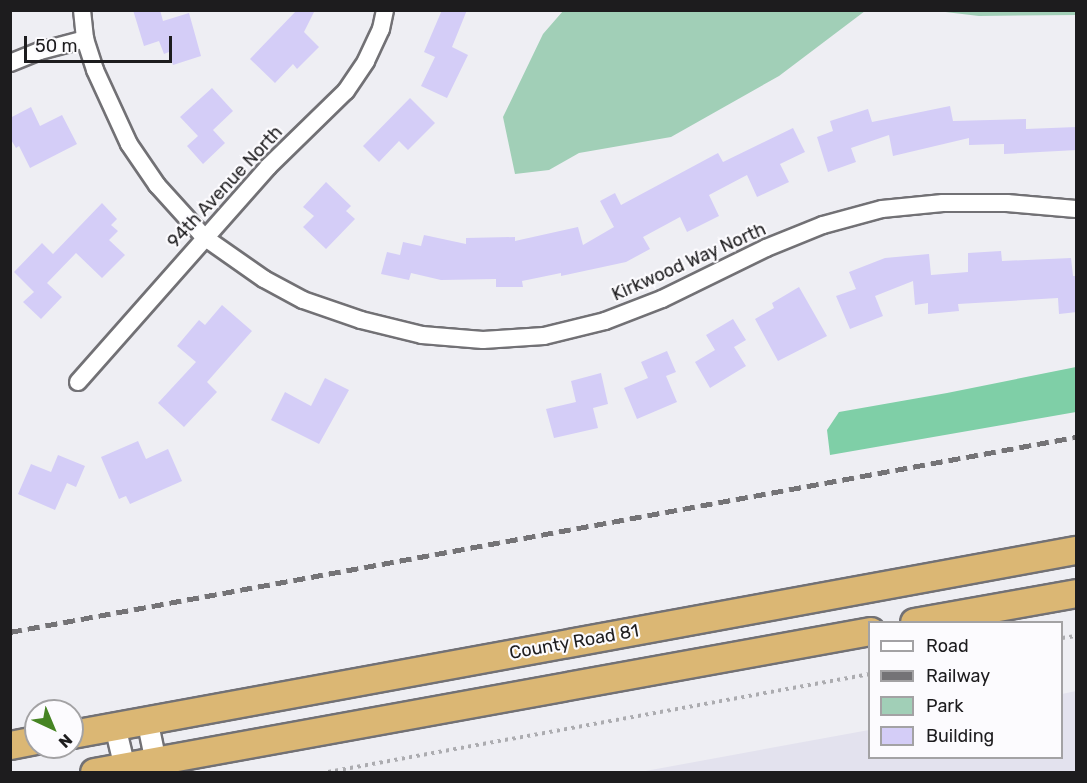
<!DOCTYPE html>
<html>
<head>
<meta charset="utf-8">
<style>
  body { margin:0 }
  #map { position:relative; width:1087px; height:783px; overflow:hidden; background:#eeeef3; font-family:Rubik,sans-serif }
  div>[style] { position:absolute }
  .built>* { inset:0; background:#e3e2ee }
  .green>* { inset:0; background:#a1cfb7 }
  .forest>* { inset:0; background:#7fcfa7 }
  .building>* { inset:0; background:#d4cdf7 }
  .path>* { height:4px; margin-top:-2px; transform-origin:0; background:repeating-linear-gradient(90deg,#acacb0 0 3px,transparent 0 7.5px) }
  .roads { filter:drop-shadow(2px 0 #727175) drop-shadow(-2px 0 #727175) drop-shadow(0 2px #727175) drop-shadow(0 -2px #727175) }
  .minor>* { height:16px; margin:-8px; padding:0 8px; transform-origin:8px; border-radius:8px; background:#fff }
  .tertiary>* { height:20px; margin:-10px; padding:0 10px; transform-origin:10px; border-radius:10px; background:#fff }
  .trunk>* { height:27px; margin:-13.5px; padding:0 13.5px; transform-origin:13.5px; border-radius:13.5px; background:#dbb774 }
  .rail>* { height:4.5px; margin-top:-2.25px; transform-origin:0; background:repeating-linear-gradient(90deg,#747376 0 12px,transparent 0 18px) }
  span { translate:-50% -50%; white-space:nowrap; text-align:center; line-height:1.15; -webkit-text-stroke:4.5px #fcfbfe; paint-order:stroke }
  .street-label { font-size:18px; color:#1d1c1e }
  .frame { position:absolute; inset:0; border:12px solid #1d1c1e; pointer-events:none }
  .legend { position:absolute; left:868px; top:621px; width:195px; height:138px; box-sizing:border-box; background:#fcfbfe; border:2px solid #a3a2a4; margin:0; padding:8px 10px; list-style:none; font-size:18px; color:#1d1c1e }
  .legend li { display:flex; align-items:center; gap:12px; height:30px }
  .legend b { width:30px; border:2px solid #a3a2a4 }
  .north { position:absolute; left:24px; top:699px; width:60px; height:60px; box-sizing:border-box; background:#fcfbfe; border:2px solid #a3a2a4; border-radius:50%; rotate:136deg; font-size:16px; font-weight:700; line-height:24px; text-align:center; color:#1d1c1e }
  .north::after { content:''; display:block; margin:auto; width:21px; height:27px; background:#468423; clip-path:polygon(50% 0,100% 100%,50% 72%,0 100%) }
  .scale { position:absolute; left:24px; top:36px; width:148px; height:27px; box-sizing:border-box; border:3px solid #1d1c1e; border-top:0; padding-left:8px; font-size:18px; line-height:21px; white-space:nowrap; color:#1d1c1e; -webkit-text-stroke:4px #fcfbfe; paint-order:stroke }
</style>
</head>
<body>
<div id="map">
  <div class="built">
    <div style="clip-path:polygon(1076px 691px,1076px 772px,640px 772px,869px 730px,870px 758px,1062px 758px,1062px 694px)"></div>
  </div>
  <div class="green">
    <div style="clip-path:polygon(1076px 10px,1076px 15px,979px 16px,937px 11px)"></div>
    <div style="clip-path:polygon(563px 11px,563px 10px,865px 11px,779px 76px,671px 137px,579px 153px,549px 170px,515px 174px,503px 117px,543px 34px)"></div>
  </div>
  <div class="forest">
    <div style="clip-path:polygon(1076px 367px,1076px 412px,830px 455px,827px 430px,839px 412px,947px 393px)"></div>
  </div>
  <div class="building">
    <div style="clip-path:polygon(133px 10px,160px 10px,163px 21px,189px 13px,201px 56px,173px 65px,169px 52px,164px 54px,159px 41px,144px 46px)"></div>
    <div style="clip-path:polygon(297px 10px,315px 10px,304px 32px,319px 47px,297px 69px,293px 64px,275px 83px,250px 59px)"></div>
    <div style="clip-path:polygon(442px 10px,467px 10px,452px 47px,468px 55px,447px 98px,421px 86px,435px 57px,424px 52px)"></div>
    <div style="clip-path:polygon(212px 88px,233px 111px,213px 130px,225px 143px,203px 164px,187px 146px,198px 136px,180px 117px)"></div>
    <div style="clip-path:polygon(410px 98px,435px 123px,408px 150px,399px 141px,379px 162px,363px 146px)"></div>
    <div style="clip-path:polygon(950px 106px,953px 121px,1026px 119px,1026px 129px,1077px 127px,1077px 150px,1004px 154px,1004px 144px,969px 145px,969px 138px,893px 156px,889px 135px,851px 148px,856px 162px,828px 172px,817px 137px,833px 131px,830px 121px,868px 109px,872px 122px)"></div>
    <div style="clip-path:polygon(31px 107px,40px 126px,62px 115px,77px 144px,30px 168px,19px 146px,16px 148px,10px 138px,10px 118px)"></div>
    <div style="clip-path:polygon(793px 128px,805px 152px,780px 164px,789px 182px,757px 197px,747px 175px,709px 195px,719px 216px,687px 232px,680px 217px,643px 237px,650px 249px,626px 262px,561px 276px,561px 273px,522px 281px,523px 287px,496px 287px,496px 279px,441px 280px,411px 273px,409px 280px,381px 274px,387px 252px,400px 255px,403px 242px,421px 246px,424px 235px,466px 244px,466px 238px,515px 237px,515px 241px,578px 227px,583px 245px,614px 227px,600px 201px,615px 193px,621px 205px,718px 153px,723px 162px)"></div>
    <div style="clip-path:polygon(326px 182px,351px 206px,346px 211px,355px 219px,326px 249px,303px 227px,314px 216px,303px 207px)"></div>
    <div style="clip-path:polygon(102px 203px,117px 219px,111px 225px,118px 231px,109px 240px,125px 255px,102px 278px,76px 253px,47px 283px,62px 297px,41px 319px,23px 302px,34px 292px,14px 272px,42px 243px,53px 254px)"></div>
    <div style="clip-path:polygon(1001px 251px,1002px 261px,1071px 258px,1073px 276px,1077px 276px,1077px 312px,1059px 314px,1058px 298px,958px 304px,959px 311px,928px 314px,928px 303px,915px 305px,913px 281px,875px 296px,883px 316px,850px 329px,836px 296px,856px 289px,849px 272px,885px 258px,929px 254px,931px 275px,968px 272px,968px 253px)"></div>
    <div style="clip-path:polygon(799px 287px,827px 336px,778px 361px,755px 319px,774px 308px,772px 303px)"></div>
    <div style="clip-path:polygon(222px 305px,252px 331px,207px 382px,217px 392px,184px 427px,158px 403px,196px 362px,177px 346px,199px 320px,205px 325px)"></div>
    <div style="clip-path:polygon(733px 319px,746px 340px,734px 347px,746px 366px,710px 388px,695px 362px,715px 350px,706px 335px)"></div>
    <div style="clip-path:polygon(667px 351px,676px 372px,666px 376px,677px 402px,637px 419px,624px 388px,648px 378px,641px 362px)"></div>
    <div style="clip-path:polygon(601px 373px,608px 404px,593px 408px,598px 428px,554px 438px,546px 409px,576px 402px,571px 381px)"></div>
    <div style="clip-path:polygon(325px 378px,349px 390px,319px 444px,271px 420px,285px 392px,311px 406px)"></div>
    <div style="clip-path:polygon(138px 441px,146px 459px,168px 449px,182px 481px,130px 504px,126px 496px,119px 499px,101px 457px)"></div>
    <div style="clip-path:polygon(58px 455px,85px 466px,76px 487px,67px 483px,55px 510px,18px 494px,31px 464px,51px 472px)"></div>
  </div>
  <div class="path">
    <div style="left:1062px;top:638px;width:14px;rotate:-8deg"></div>
    <div style="left:328px;top:772px;width:551px;rotate:-10.25deg"></div>
  </div>
  <div class="roads">
    <div class="minor">
      <div style="left:82px;top:10px;width:29px;rotate:84deg"></div>
      <div style="left:85px;top:39px;width:33px;rotate:72deg"></div>
      <div style="left:95px;top:70px;width:81px;rotate:65.3deg"></div>
      <div style="left:129px;top:144px;width:50px;rotate:55.7deg"></div>
      <div style="left:157px;top:185px;width:70px;rotate:47.9deg"></div>
      <div style="left:204px;top:237px;width:73px;rotate:35deg"></div>
      <div style="left:264px;top:279px;width:44px;rotate:28.3deg"></div>
      <div style="left:303px;top:300px;width:61px;rotate:19deg"></div>
      <div style="left:361px;top:320px;width:63px;rotate:13.8deg"></div>
      <div style="left:422px;top:335px;width:61px;rotate:4.7deg"></div>
      <div style="left:483px;top:340px;width:61px;rotate:-3.8deg"></div>
      <div style="left:544px;top:336px;width:63px;rotate:-13.8deg"></div>
      <div style="left:605px;top:321px;width:61px;rotate:-21.1deg"></div>
      <div style="left:662px;top:299px;width:116px;rotate:-26.1deg"></div>
      <div style="left:766px;top:248px;width:61px;rotate:-22deg"></div>
      <div style="left:823px;top:225px;width:61px;rotate:-15.2deg"></div>
      <div style="left:882px;top:209px;width:61px;rotate:-5.6deg"></div>
      <div style="left:943px;top:203px;width:64px"></div>
      <div style="left:1007px;top:203px;width:69px;rotate:5deg"></div>
      <div style="left:10px;top:63px;width:32px;rotate:-22deg"></div>
      <div style="left:40px;top:51px;width:47px;rotate:-14.9deg"></div>
      <div style="left:78px;top:382px;width:287px;rotate:-48.5deg"></div>
      <div style="left:268px;top:167px;width:109px;rotate:-44.3deg"></div>
      <div style="left:346px;top:91px;width:36px;rotate:-56deg"></div>
      <div style="left:366px;top:61px;width:35px;rotate:-65deg"></div>
      <div style="left:381px;top:29px;width:19px;rotate:-78deg"></div>
    </div>
    <div class="tertiary">
      <div style="left:147px;top:719px;width:54px;rotate:78.3deg"></div>
      <div style="left:115px;top:726px;width:47px;rotate:76.6deg"></div>
    </div>
    <div class="trunk">
      <div style="left:914px;top:622px;width:165px;rotate:-10.1deg"></div>
      <div style="left:72px;top:734px;width:1021px;rotate:-10.39deg"></div>
      <div style="left:10px;top:745px;width:26px;rotate:-11deg"></div>
      <div style="left:94px;top:772px;width:789px;rotate:-10.3deg"></div>
    </div>
  </div>
  <div class="rail">
    <div style="left:10px;top:632px;width:1084px;rotate:-10.37deg"></div>
  </div>
  <div class="street-label">
    <span style="left:225px;top:187px;rotate:-47deg">94th Avenue North</span>
    <span style="left:689px;top:262px;rotate:-24deg">Kirkwood Way North</span>
    <span style="left:574px;top:642px;rotate:-10deg">County Road 81</span>
  </div>
  <div class="frame"></div>
  <ul class="legend">
  <li><b style="height:8px;background:#fff"></b>Road</li>
  <li><b style="height:8px;background:#747376"></b>Railway</li>
  <li><b style="height:16px;background:#a1cfb7"></b>Park</li>
  <li><b style="height:16px;background:#d4cdf7"></b>Building</li>
  </ul>
  <div class="north">N</div>
  <div class="scale">50 m</div>
</div>
</body>
</html>
